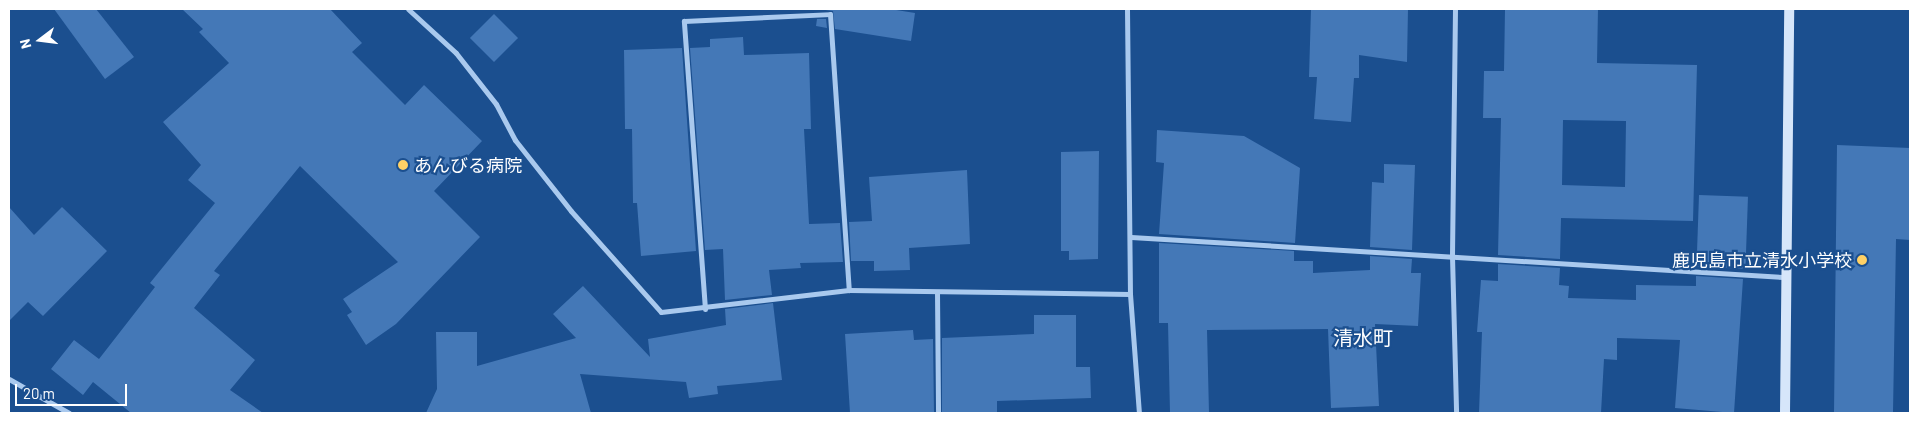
<!DOCTYPE html>
<html>
<head>
<meta charset="utf-8">
<style>
  body { margin:0 }
  #map { position:relative; width:1919px; height:422px; overflow:hidden; background:#1b4f8f; font-family:Barlow,"Noto Sans JP",sans-serif }
  div>[style] { position:absolute }
  .building>* { inset:0; background:#4478b7; transform-origin:0 0 }
  .street>* { height:5px; margin:-2.5px; padding:0 2.5px; transform-origin:2.5px; border-radius:2.5px; background:#a9c9ee }
  .secondary>* { height:10px; margin:-5px; padding:0 5px; transform-origin:5px; border-radius:5px; background:#d6e6fa }
  .dots>* { width:14px; height:14px; translate:-50% -50%; box-sizing:border-box; border:2px solid #1b4f8f; border-radius:50% }
  span { translate:-50% -50%; white-space:nowrap; text-align:center; line-height:1.15; -webkit-text-stroke:4.5px #1b4f8f; paint-order:stroke }
  .poi-label { font-size:18px; color:#fff }
  .left { translate:0 -50%; text-align:left }
  .right { translate:-100% -50%; text-align:right }
  .quarter-label { font-size:20px; color:#fff }
  .frame { position:absolute; inset:0; border:10px solid #fff; pointer-events:none }
  .north { position:absolute; left:15px; top:15px; width:50px; height:50px; -webkit-text-stroke:4px #1b4f8f; paint-order:stroke; rotate:255deg; font-size:14px; font-weight:700; line-height:20px; text-align:center; color:#fff }
  .north::after { content:''; display:block; margin:auto; width:18px; height:22px; background:#fff; clip-path:polygon(50% 0,100% 100%,50% 72%,0 100%) }
  .scale { position:absolute; left:15px; top:384px; width:112px; height:22px; box-sizing:border-box; border:2px solid #fff; border-top:0; padding-left:6px; font-size:15px; line-height:18px; white-space:nowrap; color:#fff; -webkit-text-stroke:4px #1b4f8f; paint-order:stroke }
</style>
</head>
<body>
<div id="map">
  <div class="building">
    <div style="clip-path:polygon(54px 9px,96px 9px,134px 57px,105px 79px)"></div>
    <div style="clip-path:polygon(182px 9px,330px 9px,362px 43px,352px 52px,405px 105px,424px 85px,482px 141px,434px 191px,480px 237px,396px 324px,366px 345px,347px 315px,352px 312px,343px 299px,398px 262px,300px 166px,214px 271px,220px 275px,194px 308px,255px 360px,230px 390px,263px 413px,131px 413px,93px 382px,83px 395px,51px 369px,74px 340px,99px 359px,155px 287px,150px 283px,215px 203px,188px 180px,201px 165px,163px 122px,229px 63px,199px 32px,203px 29px)"></div>
    <div style="clip-path:polygon(818px 9px,890px 9px,915px 13px,911px 41px,835px 29px,833px 11px)"></div>
    <div style="clip-path:polygon(1311px 9px,1408px 9px,1407px 62px,1359px 55px,1359px 78px,1354px 78px,1351px 122px,1314px 119px,1317px 77px,1309px 77px)"></div>
    <div style="clip-path:polygon(evenodd,1505px 9px,1598px 9px,1597px 63px,1697px 65px,1693px 221px,1561px 218px,1560px 259px,1498px 255px,1501px 118px,1483px 118px,1484px 71px,1504px 71px,1505px 9px,1563px 120px,1626px 121px,1625px 187px,1562px 185px,1563px 120px)"></div>
    <div style="left:494px;top:14px;width:34px;height:34px;rotate:45deg"></div>
    <div style="clip-path:polygon(817px 19px,826px 19px,827px 28px,816px 26px)"></div>
    <div style="clip-path:polygon(743px 37px,744px 55px,809px 53px,811px 129px,804px 129px,809px 224px,840px 223px,843px 262px,800px 263px,801px 268px,769px 270px,772px 295px,725px 300px,723px 249px,705px 250px,690px 48px,710px 47px,710px 39px)"></div>
    <div style="clip-path:polygon(682px 48px,696px 251px,641px 256px,637px 203px,633px 203px,632px 129px,625px 129px,624px 50px)"></div>
    <div style="clip-path:polygon(1157px 130px,1244px 136px,1300px 168px,1295px 243px,1159px 234px,1164px 163px,1156px 162px)"></div>
    <div style="clip-path:polygon(1837px 145px,1910px 148px,1910px 240px,1896px 239px,1893px 413px,1834px 413px)"></div>
    <div style="clip-path:polygon(1099px 151px,1098px 259px,1069px 260px,1069px 251px,1061px 251px,1061px 152px)"></div>
    <div style="clip-path:polygon(1384px 164px,1415px 165px,1412px 250px,1370px 247px,1372px 182px,1384px 183px)"></div>
    <div style="clip-path:polygon(967px 170px,970px 244px,909px 248px,910px 270px,874px 271px,874px 261px,851px 261px,849px 222px,872px 221px,869px 177px)"></div>
    <div style="left:1699px;top:195px;width:49px;height:72px;rotate:2deg"></div>
    <div style="clip-path:polygon(9px 207px,34px 235px,62px 207px,107px 251px,43px 316px,28px 302px,9px 321px)"></div>
    <div style="clip-path:polygon(1159px 243px,1294px 251px,1294px 261px,1313px 261px,1313px 273px,1370px 270px,1370px 256px,1412px 259px,1411px 273px,1421px 273px,1418px 326px,1375px 324px,1379px 406px,1331px 408px,1328px 329px,1207px 330px,1209px 413px,1170px 413px,1168px 323px,1159px 323px)"></div>
    <div style="clip-path:polygon(1498px 264px,1560px 268px,1559px 285px,1569px 286px,1568px 298px,1636px 300px,1636px 285px,1696px 286px,1696px 276px,1743px 279px,1734px 413px,1675px 408px,1680px 340px,1617px 338px,1617px 360px,1604px 359px,1601px 413px,1479px 413px,1482px 332px,1477px 332px,1481px 280px,1498px 281px)"></div>
    <div style="clip-path:polygon(583px 286px,650px 357px,648px 339px,726px 325px,725px 309px,773px 303px,782px 380px,717px 386px,718px 394px,689px 398px,686px 382px,580px 374px,591px 413px,426px 413px,437px 389px,436px 332px,477px 332px,477px 366px,576px 338px,553px 314px)"></div>
    <div style="clip-path:polygon(1034px 315px,1076px 315px,1076px 367px,1090px 367px,1091px 398px,997px 401px,997px 413px,942px 413px,942px 338px,1034px 334px)"></div>
    <div style="clip-path:polygon(913px 330px,914px 340px,933px 339px,934px 413px,850px 413px,845px 334px)"></div>
  </div>
  <div class="street">
    <div style="left:408px;top:9px;width:65px;rotate:42.5deg"></div>
    <div style="left:456px;top:53px;width:65px;rotate:51.9deg"></div>
    <div style="left:496px;top:104px;width:41px;rotate:62.2deg"></div>
    <div style="left:515px;top:140px;width:90px;rotate:51.7deg"></div>
    <div style="left:571px;top:211px;width:135px;rotate:48.3deg"></div>
    <div style="left:661px;top:312px;width:189px;rotate:-6.7deg"></div>
    <div style="left:849px;top:290px;width:281px;rotate:0.8deg"></div>
    <div style="left:1127px;top:9px;width:285px;rotate:89.4deg"></div>
    <div style="left:1130px;top:294px;width:119px;rotate:85.7deg"></div>
    <div style="left:1455px;top:9px;width:247px;rotate:90.7deg"></div>
    <div style="left:1452px;top:256px;width:157px;rotate:88.5deg"></div>
    <div style="left:1131px;top:237px;width:654px;rotate:3.51deg"></div>
    <div style="left:937px;top:292px;width:121px;rotate:89.5deg"></div>
    <div style="left:705px;top:309px;width:289px;rotate:-94.2deg"></div>
    <div style="left:684px;top:21px;width:146px;rotate:-2.7deg"></div>
    <div style="left:830px;top:14px;width:277px;rotate:86.1deg"></div>
    <div style="left:9px;top:379px;width:69px;rotate:29.5deg"></div>
  </div>
  <div class="secondary">
    <div style="left:1785px;top:413px;width:404px;rotate:-89.4deg"></div>
  </div>
  <div class="dots">
    <div style="left:403px;top:165px;background:#ffd166"></div>
    <div style="left:1862px;top:260px;background:#ffd166"></div>
  </div>
  <div class="poi-label">
    <span class="left" style="left:414px;top:165px">あんびる病院</span>
    <span class="right" style="left:1852px;top:260px">鹿児島市立清水小学校</span>
  </div>
  <div class="quarter-label">
    <span style="left:1363px;top:337px">清水町</span>
  </div>
  <div class="frame"></div>
  <div class="north">N</div>
  <div class="scale">20 m</div>
</div>
</body>
</html>
